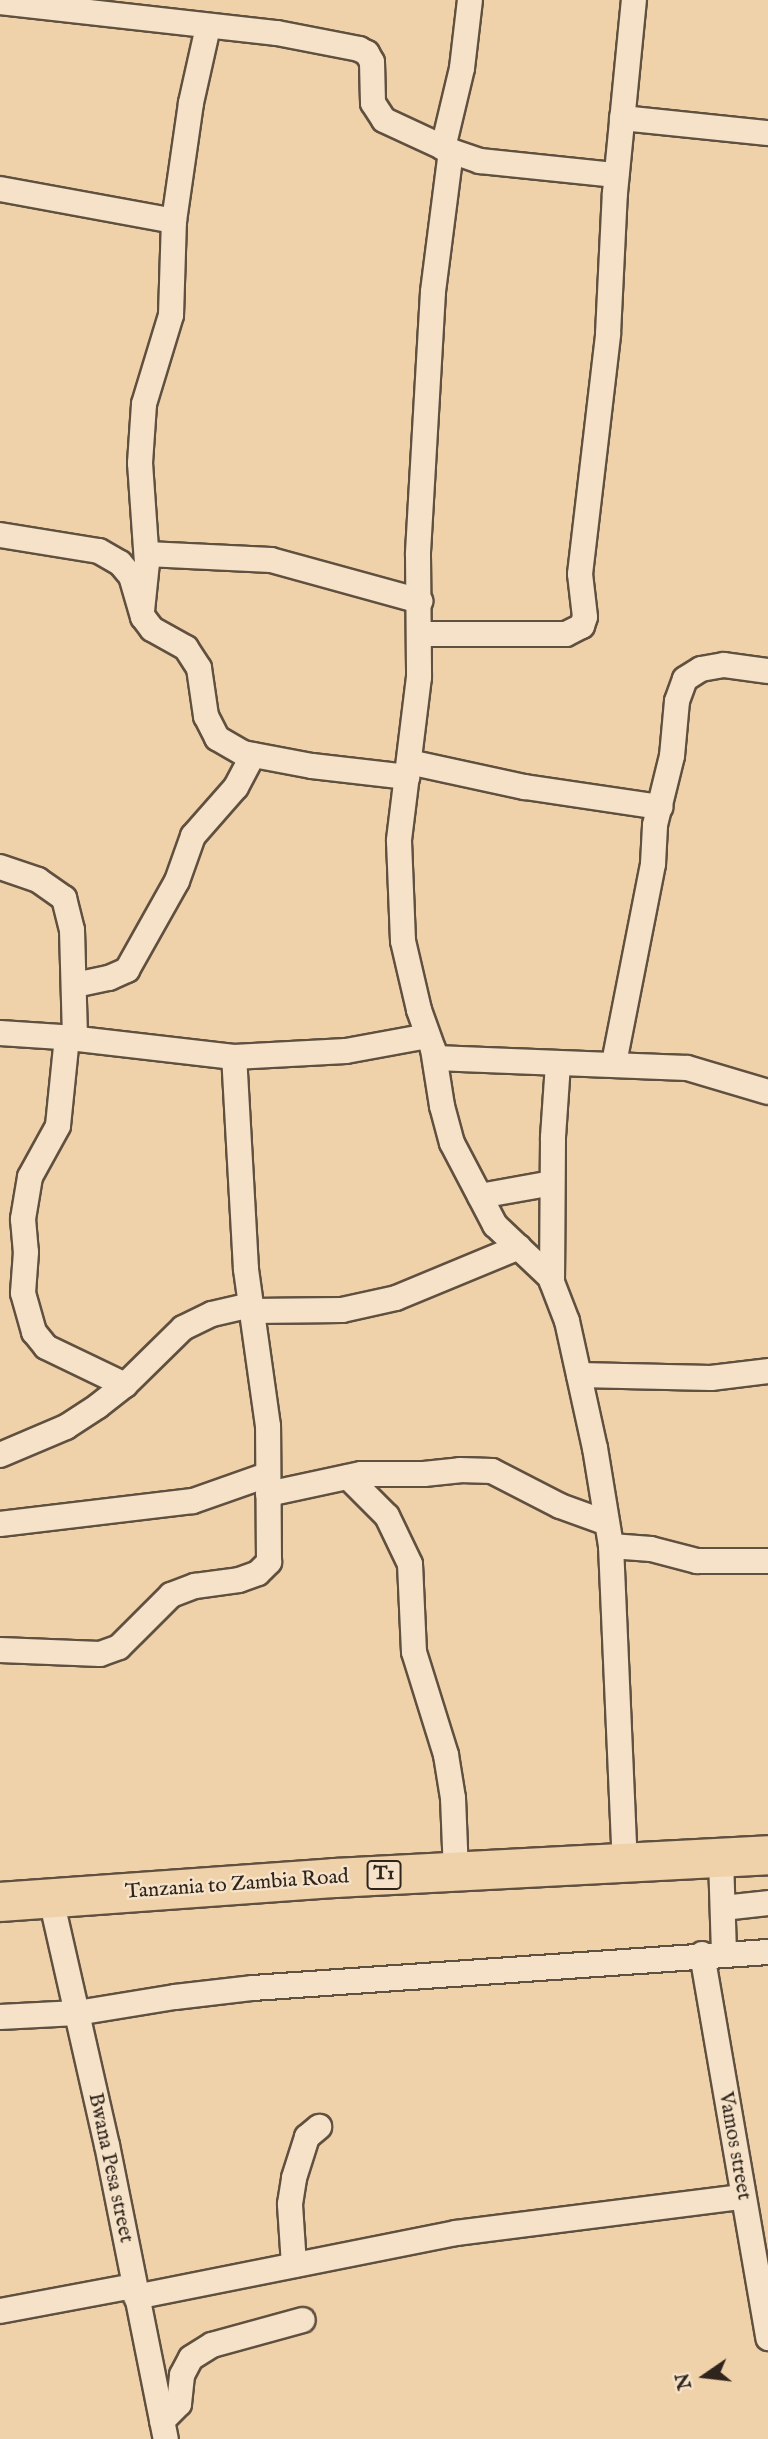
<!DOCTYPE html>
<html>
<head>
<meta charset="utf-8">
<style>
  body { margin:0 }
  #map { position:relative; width:768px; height:2439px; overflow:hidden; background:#f0d2aa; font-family:"IM FELL English",serif }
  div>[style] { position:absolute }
  .roads { filter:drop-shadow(2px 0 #605040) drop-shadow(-2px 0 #605040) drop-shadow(0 2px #605040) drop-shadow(0 -2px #605040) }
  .street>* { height:24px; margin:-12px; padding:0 12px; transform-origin:12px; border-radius:12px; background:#f5e2c8 }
  .highway>* { height:38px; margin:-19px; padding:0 19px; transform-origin:19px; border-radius:19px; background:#f0d2aa }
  span { translate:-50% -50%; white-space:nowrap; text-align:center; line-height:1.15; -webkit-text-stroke:5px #f5e2c8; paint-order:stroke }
  .shield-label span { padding:2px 5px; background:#f5e2c8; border:2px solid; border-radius:5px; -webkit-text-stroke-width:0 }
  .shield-label { font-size:19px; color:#30251d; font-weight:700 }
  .street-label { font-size:21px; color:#30251d }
  .north { position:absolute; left:670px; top:2341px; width:70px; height:70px; -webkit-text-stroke:5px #f5e2c8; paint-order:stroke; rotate:256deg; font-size:19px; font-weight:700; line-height:28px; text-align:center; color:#30251d }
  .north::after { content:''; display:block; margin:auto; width:24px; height:32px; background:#30251d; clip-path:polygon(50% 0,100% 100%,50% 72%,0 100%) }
</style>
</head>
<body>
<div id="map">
  <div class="roads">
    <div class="street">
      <div style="left:0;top:2px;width:279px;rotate:6.4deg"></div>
      <div style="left:277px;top:33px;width:84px;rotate:11deg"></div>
      <div style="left:359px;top:49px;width:9px;rotate:27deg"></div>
      <div style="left:367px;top:53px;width:10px;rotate:61deg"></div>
      <div style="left:372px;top:62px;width:41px;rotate:88.6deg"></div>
      <div style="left:373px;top:103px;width:20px;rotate:57deg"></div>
      <div style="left:384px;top:120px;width:74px;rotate:24.8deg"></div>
      <div style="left:451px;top:151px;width:31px;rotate:19deg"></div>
      <div style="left:480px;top:161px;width:137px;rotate:5.9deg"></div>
      <div style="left:622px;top:118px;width:147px;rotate:5.9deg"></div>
      <div style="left:443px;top:148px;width:82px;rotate:-76.6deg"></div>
      <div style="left:462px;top:68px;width:68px;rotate:-83.3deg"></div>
      <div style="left:451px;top:151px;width:142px;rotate:97.3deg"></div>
      <div style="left:433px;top:292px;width:263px;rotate:93.3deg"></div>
      <div style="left:418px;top:555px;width:122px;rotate:89.5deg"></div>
      <div style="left:419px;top:677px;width:165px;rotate:97deg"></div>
      <div style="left:399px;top:841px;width:100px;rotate:87.7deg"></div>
      <div style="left:403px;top:941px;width:71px;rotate:76.9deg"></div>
      <div style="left:419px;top:1010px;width:41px;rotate:70.3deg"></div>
      <div style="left:433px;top:1049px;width:58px;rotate:81deg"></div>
      <div style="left:442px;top:1106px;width:38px;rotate:75deg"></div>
      <div style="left:452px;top:1143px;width:93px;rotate:62.3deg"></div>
      <div style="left:495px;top:1225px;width:76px;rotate:43.4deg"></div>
      <div style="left:550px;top:1277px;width:47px;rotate:68.9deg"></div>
      <div style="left:567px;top:1321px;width:130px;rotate:77.6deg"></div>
      <div style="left:595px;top:1448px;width:99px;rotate:80.7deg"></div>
      <div style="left:611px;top:1546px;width:317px;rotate:87.5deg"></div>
      <div style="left:0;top:189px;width:177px;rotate:10.4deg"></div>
      <div style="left:0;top:535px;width:100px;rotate:9.2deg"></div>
      <div style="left:99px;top:551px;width:24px;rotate:30deg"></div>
      <div style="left:120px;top:563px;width:17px;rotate:50deg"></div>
      <div style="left:131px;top:576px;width:43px;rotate:73.7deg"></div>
      <div style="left:143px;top:617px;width:15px;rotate:53deg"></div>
      <div style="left:152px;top:629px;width:39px;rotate:29deg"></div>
      <div style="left:186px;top:648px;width:24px;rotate:57deg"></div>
      <div style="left:199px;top:668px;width:49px;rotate:81.7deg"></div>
      <div style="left:206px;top:716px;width:25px;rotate:63deg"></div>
      <div style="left:217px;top:738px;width:30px;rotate:30deg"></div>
      <div style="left:243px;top:753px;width:70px;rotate:10.7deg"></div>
      <div style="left:312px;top:766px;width:96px;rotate:6.6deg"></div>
      <div style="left:147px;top:554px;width:124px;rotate:2.8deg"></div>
      <div style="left:271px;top:560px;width:155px;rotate:15.4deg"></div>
      <div style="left:142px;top:611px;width:48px;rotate:-84.1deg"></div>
      <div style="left:147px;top:563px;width:100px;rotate:-94deg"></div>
      <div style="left:140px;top:463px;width:59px;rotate:-86.1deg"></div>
      <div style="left:144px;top:404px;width:93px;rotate:-73.1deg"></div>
      <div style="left:171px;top:315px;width:94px;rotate:-88.2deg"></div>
      <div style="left:174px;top:221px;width:119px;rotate:-81.8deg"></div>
      <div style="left:191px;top:103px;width:78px;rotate:-77.4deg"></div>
      <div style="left:420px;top:634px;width:146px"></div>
      <div style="left:566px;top:634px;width:18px;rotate:-27deg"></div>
      <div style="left:582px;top:626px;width:9px;rotate:-72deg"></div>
      <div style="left:585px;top:617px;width:43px;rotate:-96.6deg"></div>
      <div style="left:580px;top:574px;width:242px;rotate:-83.3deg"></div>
      <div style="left:608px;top:334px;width:141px;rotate:-87.2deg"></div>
      <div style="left:615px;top:193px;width:194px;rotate:-84.4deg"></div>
      <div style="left:409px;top:762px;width:119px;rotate:12.2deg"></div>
      <div style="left:525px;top:787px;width:137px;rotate:8.4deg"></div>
      <div style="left:0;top:867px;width:40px;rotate:18.9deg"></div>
      <div style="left:38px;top:880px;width:32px;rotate:35deg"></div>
      <div style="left:64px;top:898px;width:33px;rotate:76deg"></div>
      <div style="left:72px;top:930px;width:108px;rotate:88.4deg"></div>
      <div style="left:75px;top:985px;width:35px;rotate:-12deg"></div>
      <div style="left:109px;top:978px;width:20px;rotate:-24deg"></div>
      <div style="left:127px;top:970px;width:102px;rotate:-60.7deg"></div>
      <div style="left:177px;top:881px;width:48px;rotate:-70.4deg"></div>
      <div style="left:193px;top:836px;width:65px;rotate:-48.7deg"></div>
      <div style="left:236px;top:787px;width:36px;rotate:-62deg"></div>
      <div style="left:0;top:1033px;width:61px;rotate:3.8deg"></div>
      <div style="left:61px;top:1037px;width:174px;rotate:6.6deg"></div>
      <div style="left:234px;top:1057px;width:112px;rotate:-3.1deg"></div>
      <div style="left:346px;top:1051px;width:83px;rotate:-10.4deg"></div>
      <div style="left:67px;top:1037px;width:89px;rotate:95.8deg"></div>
      <div style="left:58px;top:1126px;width:58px;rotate:118.8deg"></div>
      <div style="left:30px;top:1177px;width:43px;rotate:99.5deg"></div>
      <div style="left:23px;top:1219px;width:33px;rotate:85deg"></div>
      <div style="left:26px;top:1252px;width:41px;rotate:94.2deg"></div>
      <div style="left:23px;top:1293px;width:41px;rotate:74.2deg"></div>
      <div style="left:34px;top:1332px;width:19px;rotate:51deg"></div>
      <div style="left:46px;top:1347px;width:88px;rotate:25.7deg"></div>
      <div style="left:435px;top:1058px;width:252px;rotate:2.3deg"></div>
      <div style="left:687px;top:1068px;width:84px;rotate:16.5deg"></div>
      <div style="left:614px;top:1063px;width:203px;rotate:-78.9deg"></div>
      <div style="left:653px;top:864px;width:39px;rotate:-87deg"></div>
      <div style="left:655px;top:825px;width:71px;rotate:-76.2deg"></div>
      <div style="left:672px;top:756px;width:55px;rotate:-84.8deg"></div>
      <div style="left:677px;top:701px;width:23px;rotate:-70deg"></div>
      <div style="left:685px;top:679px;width:19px;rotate:-32deg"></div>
      <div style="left:701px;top:669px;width:23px;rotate:-10deg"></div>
      <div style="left:724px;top:665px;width:44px;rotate:7.8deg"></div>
      <div style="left:480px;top:1196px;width:73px;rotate:-10.2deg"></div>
      <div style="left:552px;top:1282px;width:145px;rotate:-89.6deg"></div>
      <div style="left:553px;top:1137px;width:74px;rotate:-86.1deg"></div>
      <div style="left:252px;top:1311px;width:90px;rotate:-0.6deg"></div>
      <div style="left:342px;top:1310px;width:55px;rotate:-12.5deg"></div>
      <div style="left:396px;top:1298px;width:133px;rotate:-22.5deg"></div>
      <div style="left:579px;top:1375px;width:132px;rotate:1.3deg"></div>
      <div style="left:711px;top:1378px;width:57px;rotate:-7deg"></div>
      <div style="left:0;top:1455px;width:72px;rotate:-23deg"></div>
      <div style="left:66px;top:1427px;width:38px;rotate:-33deg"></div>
      <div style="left:98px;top:1406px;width:34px;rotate:-38deg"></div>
      <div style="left:125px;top:1385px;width:81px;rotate:-44.5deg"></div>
      <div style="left:183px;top:1328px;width:32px;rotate:-26deg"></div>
      <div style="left:212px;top:1314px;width:40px;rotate:-13deg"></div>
      <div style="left:348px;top:1477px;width:55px;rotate:45deg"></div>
      <div style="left:387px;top:1516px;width:53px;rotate:64.4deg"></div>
      <div style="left:410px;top:1564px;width:88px;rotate:87.4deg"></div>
      <div style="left:414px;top:1652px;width:108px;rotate:72.7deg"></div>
      <div style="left:446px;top:1755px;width:44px;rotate:80.8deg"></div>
      <div style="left:453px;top:1798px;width:74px;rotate:87.7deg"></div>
      <div style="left:268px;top:1494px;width:95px;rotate:-12.1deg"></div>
      <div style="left:361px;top:1474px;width:63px"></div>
      <div style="left:424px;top:1474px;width:36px;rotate:-6deg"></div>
      <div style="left:460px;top:1470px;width:32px;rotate:2deg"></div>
      <div style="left:492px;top:1471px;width:76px;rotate:27.2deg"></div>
      <div style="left:560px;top:1506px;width:50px;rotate:19.9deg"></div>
      <div style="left:0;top:1524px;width:194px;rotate:-6.8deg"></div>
      <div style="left:193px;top:1501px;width:78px;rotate:-19.4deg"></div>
      <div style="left:611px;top:1546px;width:40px;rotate:4.3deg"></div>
      <div style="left:651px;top:1549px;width:48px;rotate:14.6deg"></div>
      <div style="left:697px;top:1561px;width:71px"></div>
      <div style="left:0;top:1650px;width:100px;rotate:2.3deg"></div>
      <div style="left:100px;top:1654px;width:20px;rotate:-20deg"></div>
      <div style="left:119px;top:1647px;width:74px;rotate:-45deg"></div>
      <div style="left:171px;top:1595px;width:26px;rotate:-21deg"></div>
      <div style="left:195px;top:1586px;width:44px;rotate:-7.8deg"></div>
      <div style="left:239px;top:1580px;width:20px;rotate:-20deg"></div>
      <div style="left:258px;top:1573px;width:16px;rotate:-45deg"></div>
      <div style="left:269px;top:1562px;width:136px;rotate:-90.4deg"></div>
      <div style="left:268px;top:1426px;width:159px;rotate:-98deg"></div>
      <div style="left:246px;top:1269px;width:212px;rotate:-93.2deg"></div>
      <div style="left:721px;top:1858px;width:96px;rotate:88.2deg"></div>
      <div style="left:51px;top:1899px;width:252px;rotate:77.2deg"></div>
      <div style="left:107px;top:2145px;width:300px;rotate:78.7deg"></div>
      <div style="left:723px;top:1908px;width:45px;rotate:-6.3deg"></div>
      <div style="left:702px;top:1954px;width:390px;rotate:80.2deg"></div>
      <div style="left:0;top:2017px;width:77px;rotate:-3deg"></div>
      <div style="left:77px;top:2013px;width:99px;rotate:-9.3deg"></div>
      <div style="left:175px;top:1997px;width:79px;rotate:-6.6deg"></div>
      <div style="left:253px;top:1988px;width:516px;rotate:-4deg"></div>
      <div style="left:294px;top:2265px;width:61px;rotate:-93.8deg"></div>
      <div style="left:290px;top:2204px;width:26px;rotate:-81deg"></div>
      <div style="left:294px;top:2178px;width:43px;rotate:-72.4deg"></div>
      <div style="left:307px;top:2137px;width:16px;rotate:-40deg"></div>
      <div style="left:136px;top:2297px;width:326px;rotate:-11.3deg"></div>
      <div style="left:456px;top:2233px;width:288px;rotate:-7.2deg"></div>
      <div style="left:0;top:2311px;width:136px;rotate:-10.6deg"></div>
      <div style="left:162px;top:2421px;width:24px;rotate:-45deg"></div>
      <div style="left:179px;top:2404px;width:29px;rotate:-84deg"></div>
      <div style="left:182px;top:2375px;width:19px;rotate:-62deg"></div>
      <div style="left:191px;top:2358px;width:25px;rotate:-32deg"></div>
      <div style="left:212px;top:2345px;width:94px;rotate:-15.4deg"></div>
    </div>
    <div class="highway">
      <div style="left:0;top:1902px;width:336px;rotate:-4.1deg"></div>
      <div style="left:335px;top:1878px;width:434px;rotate:-3deg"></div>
    </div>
  </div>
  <div class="shield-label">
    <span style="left:384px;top:1875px">T1</span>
  </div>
  <div class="street-label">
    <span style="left:237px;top:1885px;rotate:-4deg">Tanzania to Zambia Road</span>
    <span style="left:734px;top:2146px;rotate:80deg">Vamos street</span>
    <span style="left:110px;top:2168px;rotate:78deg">Bwana Pesa street</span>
  </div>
  <div class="north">N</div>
</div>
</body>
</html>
